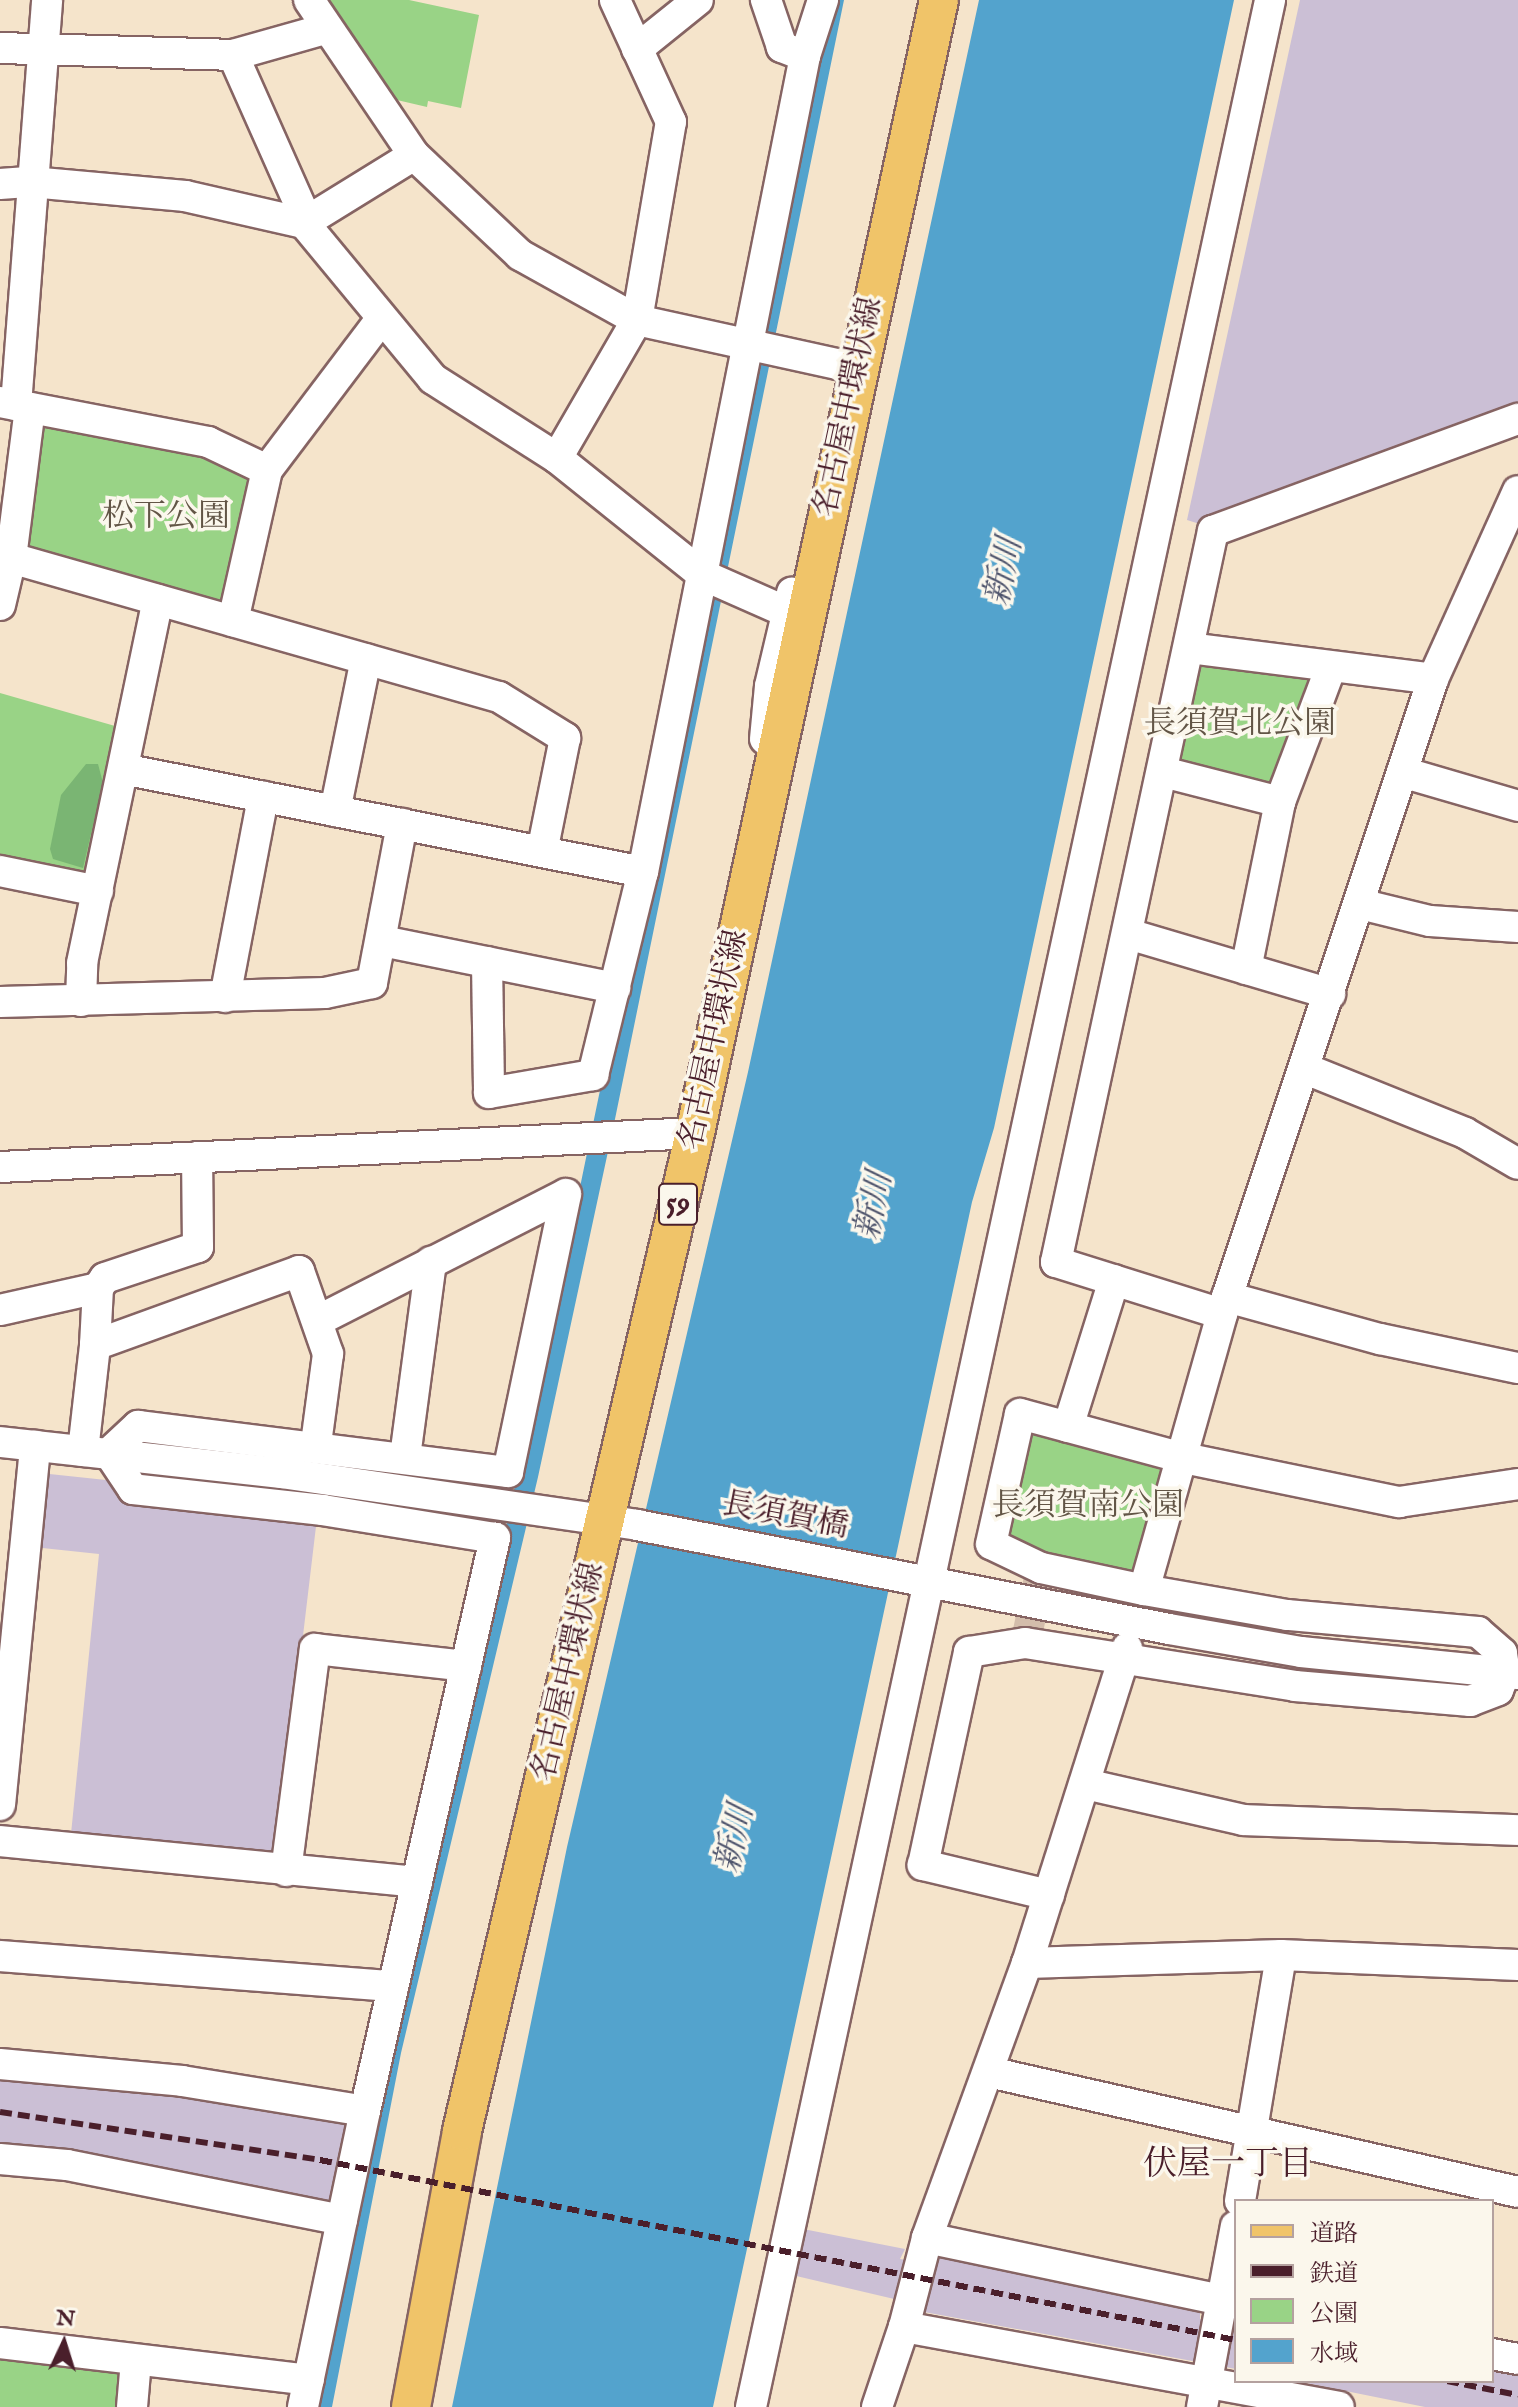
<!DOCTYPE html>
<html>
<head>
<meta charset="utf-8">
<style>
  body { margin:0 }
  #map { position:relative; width:1518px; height:2407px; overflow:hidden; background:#f5e4cb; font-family:"IM FELL English","Noto Serif JP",serif }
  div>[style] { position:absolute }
  .industrial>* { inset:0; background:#cbbfd5 }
  .green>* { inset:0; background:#99d386 }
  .forest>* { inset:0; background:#7ab573 }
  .water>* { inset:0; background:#53a3cd }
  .minor-tunnel>* { height:30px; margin-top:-15px; transform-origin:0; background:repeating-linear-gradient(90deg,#d3bdab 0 30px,transparent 0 45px) }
  .roads { filter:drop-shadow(2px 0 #866463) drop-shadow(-2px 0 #866463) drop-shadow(0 2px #866463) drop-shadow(0 -2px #866463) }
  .minor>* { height:30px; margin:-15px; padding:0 15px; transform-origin:15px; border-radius:15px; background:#fff }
  .major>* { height:38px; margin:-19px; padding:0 19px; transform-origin:19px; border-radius:19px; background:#f0c469 }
  .rail>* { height:6px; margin-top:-3px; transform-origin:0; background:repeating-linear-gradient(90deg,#4a1f2b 0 12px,transparent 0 18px) }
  span { translate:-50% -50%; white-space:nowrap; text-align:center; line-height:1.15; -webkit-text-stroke:7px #fbf7ec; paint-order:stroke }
  .shield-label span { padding:2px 6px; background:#fbf7ec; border:2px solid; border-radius:6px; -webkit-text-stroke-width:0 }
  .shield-label { font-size:30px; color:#4a1f2b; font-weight:700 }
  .street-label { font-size:32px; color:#4a1f2b }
  .park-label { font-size:32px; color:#625546 }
  .water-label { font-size:34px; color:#4e546c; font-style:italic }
  .neighbourhood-label { font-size:34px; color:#4a1f2b }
  .legend { position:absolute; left:1234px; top:2199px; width:260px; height:184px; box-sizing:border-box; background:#fbf7ec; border:2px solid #b4a19f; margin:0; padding:10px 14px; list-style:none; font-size:24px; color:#4a1f2b }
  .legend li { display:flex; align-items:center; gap:16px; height:40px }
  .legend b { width:40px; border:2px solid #b4a19f }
  .north { position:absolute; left:24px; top:2303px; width:80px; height:80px; -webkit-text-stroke:6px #fbf7ec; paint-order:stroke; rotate:4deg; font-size:22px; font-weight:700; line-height:32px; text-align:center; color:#4a1f2b }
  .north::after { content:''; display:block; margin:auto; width:28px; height:36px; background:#4a1f2b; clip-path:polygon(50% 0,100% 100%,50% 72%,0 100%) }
</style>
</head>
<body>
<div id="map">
  <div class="industrial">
    <div style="clip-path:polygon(1300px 0,1518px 0,1518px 410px,1206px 526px,1187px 520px)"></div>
    <div style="clip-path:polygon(40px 1473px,106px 1480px,128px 1494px,317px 1518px,278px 1846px,264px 1858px,71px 1834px,99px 1554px,33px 1547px)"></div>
    <div style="clip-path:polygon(0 2077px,175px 2093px,351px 2119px,339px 2194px,326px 2206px,0 2147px)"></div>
    <div style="clip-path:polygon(798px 2228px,905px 2249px,900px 2259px,934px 2264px,938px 2252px,1200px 2310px,1200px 2319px,1233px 2324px,1236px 2315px,1236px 2369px,924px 2312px,924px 2306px,792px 2275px)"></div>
    <div style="clip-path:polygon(1492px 2363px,1518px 2368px,1518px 2407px,1425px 2407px,1296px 2381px,1492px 2381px)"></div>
  </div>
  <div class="green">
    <div style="clip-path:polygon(329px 0,409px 0,479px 15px,461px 108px,428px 101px,427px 107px,397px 100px)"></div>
    <div style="clip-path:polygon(43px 421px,215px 455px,252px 482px,227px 600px,216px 607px,27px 554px,35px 426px)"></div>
    <div style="clip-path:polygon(1198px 662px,1308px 671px,1315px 680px,1278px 782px,1268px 788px,1180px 768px,1176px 758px)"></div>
    <div style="clip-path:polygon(0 693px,122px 728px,92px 871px,83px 877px,0 861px)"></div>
    <div style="clip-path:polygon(1034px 1427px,1166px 1465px,1137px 1574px,1063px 1567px,1007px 1538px,1026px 1432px)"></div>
    <div style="clip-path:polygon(0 2354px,122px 2370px,125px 2407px,0 2407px)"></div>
  </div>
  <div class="forest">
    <div style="clip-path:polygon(86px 764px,98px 764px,103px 783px,83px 868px,53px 859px,50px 849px,61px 795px)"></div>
  </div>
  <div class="water">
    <div style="clip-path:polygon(825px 0,844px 0,615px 1119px,538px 1477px,401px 2053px,332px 2407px,314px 2407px,579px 1192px)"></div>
    <div style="clip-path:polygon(979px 0,1234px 0,994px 1128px,972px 1202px,713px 2407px,452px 2407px,567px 1847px,748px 1072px)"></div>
  </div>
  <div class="minor-tunnel">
    <div style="left:1028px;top:1631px;width:54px;rotate:-78.3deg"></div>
  </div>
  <div class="roads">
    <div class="minor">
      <div style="left:309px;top:0;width:187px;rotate:55.9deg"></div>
      <div style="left:414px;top:155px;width:146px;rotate:43.3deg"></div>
      <div style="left:520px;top:255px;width:134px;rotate:29.1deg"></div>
      <div style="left:637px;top:320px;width:224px;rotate:12.4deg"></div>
      <div style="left:0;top:48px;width:233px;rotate:1.7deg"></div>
      <div style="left:637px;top:49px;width:78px;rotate:-38.8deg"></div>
      <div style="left:805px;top:56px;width:59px;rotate:-72.2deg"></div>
      <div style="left:0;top:184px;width:31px;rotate:-4deg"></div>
      <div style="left:31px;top:182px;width:155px;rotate:5.2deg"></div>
      <div style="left:185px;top:196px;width:122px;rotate:12.8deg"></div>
      <div style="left:304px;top:223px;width:129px;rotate:-31.7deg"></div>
      <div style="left:307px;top:221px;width:182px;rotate:-114deg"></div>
      <div style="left:233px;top:55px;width:96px;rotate:-15.8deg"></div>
      <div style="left:304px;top:223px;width:202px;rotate:50.4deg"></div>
      <div style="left:433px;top:379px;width:147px;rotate:32.5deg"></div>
      <div style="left:557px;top:458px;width:187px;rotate:38.7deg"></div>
      <div style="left:703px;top:575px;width:92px;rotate:23.8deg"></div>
      <div style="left:0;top:402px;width:212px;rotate:10.9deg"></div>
      <div style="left:208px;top:442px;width:65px;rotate:25.4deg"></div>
      <div style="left:267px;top:470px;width:155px;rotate:102.7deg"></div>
      <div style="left:16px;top:405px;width:406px;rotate:-85.6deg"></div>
      <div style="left:557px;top:458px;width:160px;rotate:-59.9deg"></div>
      <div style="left:637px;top:320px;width:201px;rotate:-80.3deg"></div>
      <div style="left:671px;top:122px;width:134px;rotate:-114.7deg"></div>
      <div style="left:267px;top:470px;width:189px;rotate:-52.9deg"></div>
      <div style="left:11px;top:558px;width:507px;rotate:15.9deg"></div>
      <div style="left:499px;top:697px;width:78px;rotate:31.8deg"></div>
      <div style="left:565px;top:738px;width:116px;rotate:101.4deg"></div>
      <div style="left:0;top:605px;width:48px;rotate:-76.8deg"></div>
      <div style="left:11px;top:558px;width:151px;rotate:-82.8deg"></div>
      <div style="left:1189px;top:648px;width:246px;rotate:7.2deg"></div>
      <div style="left:765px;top:739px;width:53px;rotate:-84.6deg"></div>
      <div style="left:770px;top:686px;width:96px;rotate:-76.7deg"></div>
      <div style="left:123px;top:769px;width:530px;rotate:11.2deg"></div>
      <div style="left:1163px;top:772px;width:121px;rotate:14.4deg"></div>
      <div style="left:1402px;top:772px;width:121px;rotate:16.3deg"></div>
      <div style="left:335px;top:811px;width:155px;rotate:-78.5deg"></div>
      <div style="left:0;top:871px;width:100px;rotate:11.5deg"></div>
      <div style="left:1360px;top:904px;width:72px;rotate:13.7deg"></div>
      <div style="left:1430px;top:921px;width:88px;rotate:3.9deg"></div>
      <div style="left:1128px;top:934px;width:211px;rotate:16.5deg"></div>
      <div style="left:382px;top:941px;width:238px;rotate:11.4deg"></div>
      <div style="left:487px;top:962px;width:131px;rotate:89.1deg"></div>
      <div style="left:489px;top:1093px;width:106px;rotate:-9.8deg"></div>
      <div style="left:593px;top:1075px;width:209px;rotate:-76.2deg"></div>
      <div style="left:643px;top:872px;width:832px;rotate:-78.77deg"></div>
      <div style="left:805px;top:56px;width:25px;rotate:-159deg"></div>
      <div style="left:782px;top:47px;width:50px;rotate:-108.8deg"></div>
      <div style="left:1246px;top:969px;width:170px;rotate:-78.5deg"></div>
      <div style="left:1280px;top:802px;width:144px;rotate:-69.3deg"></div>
      <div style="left:225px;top:997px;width:204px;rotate:-79.2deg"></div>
      <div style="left:81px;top:1001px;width:38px;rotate:-88deg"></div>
      <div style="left:82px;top:963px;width:371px;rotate:-78.2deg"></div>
      <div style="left:0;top:1002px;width:325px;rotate:-1.6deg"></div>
      <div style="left:325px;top:993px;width:48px;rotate:-12deg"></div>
      <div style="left:372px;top:983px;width:162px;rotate:-79.3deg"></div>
      <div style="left:1306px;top:1069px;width:171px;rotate:21.9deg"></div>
      <div style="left:1465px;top:1133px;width:61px;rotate:30.3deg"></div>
      <div style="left:0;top:1167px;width:696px;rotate:-2.8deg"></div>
      <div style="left:98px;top:1288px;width:12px;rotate:-55deg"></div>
      <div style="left:105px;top:1278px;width:98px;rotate:-18.4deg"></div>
      <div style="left:198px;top:1247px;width:90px;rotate:-90.6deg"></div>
      <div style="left:1227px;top:1297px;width:159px;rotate:15.4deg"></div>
      <div style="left:1380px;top:1339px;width:141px;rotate:11.9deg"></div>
      <div style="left:0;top:1310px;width:100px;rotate:-12.7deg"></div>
      <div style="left:98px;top:1288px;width:57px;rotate:93deg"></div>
      <div style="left:1222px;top:1314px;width:174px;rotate:-162.6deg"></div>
      <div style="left:1056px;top:1262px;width:748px;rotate:-77.88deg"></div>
      <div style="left:1213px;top:531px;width:325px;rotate:-20.2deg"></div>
      <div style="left:319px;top:1320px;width:277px;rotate:-27deg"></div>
      <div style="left:1068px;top:1427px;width:154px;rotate:-72.6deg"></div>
      <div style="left:0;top:1442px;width:284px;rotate:6.3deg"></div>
      <div style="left:282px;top:1473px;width:359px;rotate:8.3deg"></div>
      <div style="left:637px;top:1525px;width:542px;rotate:11.06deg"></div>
      <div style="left:1169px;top:1629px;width:134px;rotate:9.9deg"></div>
      <div style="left:1301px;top:1652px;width:218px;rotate:5.8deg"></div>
      <div style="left:83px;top:1451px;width:107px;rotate:-83.5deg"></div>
      <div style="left:95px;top:1345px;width:217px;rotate:-19.9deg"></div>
      <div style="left:299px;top:1271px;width:88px;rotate:70.7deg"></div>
      <div style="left:328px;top:1354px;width:91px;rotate:97.6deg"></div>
      <div style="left:405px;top:1457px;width:197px;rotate:-82.4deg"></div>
      <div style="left:1144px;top:1590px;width:305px;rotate:-74.2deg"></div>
      <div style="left:1227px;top:1297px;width:651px;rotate:-71.57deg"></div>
      <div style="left:1433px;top:679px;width:206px;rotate:-65.7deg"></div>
      <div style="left:1127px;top:1648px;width:330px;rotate:107.6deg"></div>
      <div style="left:1027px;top:1963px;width:293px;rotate:110deg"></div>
      <div style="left:927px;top:2238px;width:316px;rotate:11.9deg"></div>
      <div style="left:1085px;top:1784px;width:162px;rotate:12.8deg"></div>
      <div style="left:1243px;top:1820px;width:275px;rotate:2.1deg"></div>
      <div style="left:0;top:1805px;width:361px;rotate:-84.4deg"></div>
      <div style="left:0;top:1841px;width:419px;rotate:5.6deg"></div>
      <div style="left:286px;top:1871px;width:224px;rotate:-82.6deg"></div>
      <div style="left:315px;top:1649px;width:152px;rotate:6.4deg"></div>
      <div style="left:1049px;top:1895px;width:130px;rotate:-166.6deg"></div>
      <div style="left:923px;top:1865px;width:218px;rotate:-77.8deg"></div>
      <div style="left:969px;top:1652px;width:57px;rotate:-9.1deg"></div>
      <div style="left:1025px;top:1643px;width:273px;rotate:9deg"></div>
      <div style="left:1295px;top:1686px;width:176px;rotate:4.9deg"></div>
      <div style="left:1470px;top:1701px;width:30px;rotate:-21deg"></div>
      <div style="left:1498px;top:1690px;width:18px;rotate:-68deg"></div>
      <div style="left:1505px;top:1673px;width:20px;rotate:-99deg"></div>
      <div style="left:1502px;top:1653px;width:32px;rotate:-139deg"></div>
      <div style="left:1478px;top:1632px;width:192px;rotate:-174.9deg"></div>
      <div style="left:1287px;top:1615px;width:145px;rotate:-170.1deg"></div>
      <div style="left:1144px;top:1590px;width:105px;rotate:-167.9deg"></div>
      <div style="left:1041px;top:1568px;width:55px;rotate:-154.4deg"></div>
      <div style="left:991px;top:1544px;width:133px;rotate:-77.4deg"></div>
      <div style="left:1020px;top:1414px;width:165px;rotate:15.1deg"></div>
      <div style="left:1179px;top:1457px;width:225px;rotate:11.6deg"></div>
      <div style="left:1399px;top:1502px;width:120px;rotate:-8.6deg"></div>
      <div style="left:0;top:1956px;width:394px;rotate:4.4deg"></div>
      <div style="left:1027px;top:1963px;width:254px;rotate:-1.8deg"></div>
      <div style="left:1281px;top:1955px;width:237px;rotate:2.4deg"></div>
      <div style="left:0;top:2064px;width:183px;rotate:5.3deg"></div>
      <div style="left:182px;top:2081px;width:185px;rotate:9.3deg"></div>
      <div style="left:365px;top:2111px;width:588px;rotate:-77.22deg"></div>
      <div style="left:495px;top:1538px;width:174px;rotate:-170.8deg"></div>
      <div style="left:323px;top:1510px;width:191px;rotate:-173.7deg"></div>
      <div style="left:133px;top:1489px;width:43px;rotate:-123.7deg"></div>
      <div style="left:109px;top:1453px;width:40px;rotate:-43deg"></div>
      <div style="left:138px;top:1426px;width:373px;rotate:7.1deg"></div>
      <div style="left:508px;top:1472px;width:284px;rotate:-78.2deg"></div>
      <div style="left:989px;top:2072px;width:542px;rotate:12.78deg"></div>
      <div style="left:0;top:2159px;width:67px;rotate:5.1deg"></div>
      <div style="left:67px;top:2165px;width:280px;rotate:11.3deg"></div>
      <div style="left:342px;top:2220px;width:191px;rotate:101.8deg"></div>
      <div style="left:1240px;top:2201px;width:249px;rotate:-80.5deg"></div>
      <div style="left:342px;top:2220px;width:111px;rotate:-78.1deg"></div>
      <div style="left:904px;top:2327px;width:92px;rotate:-75.5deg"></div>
      <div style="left:0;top:2343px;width:311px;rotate:6.8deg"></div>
      <div style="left:1492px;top:2354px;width:26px;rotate:11deg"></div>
      <div style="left:132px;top:2407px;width:47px;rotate:-85.1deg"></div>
      <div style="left:751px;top:2407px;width:2462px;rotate:-77.83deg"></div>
      <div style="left:877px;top:2407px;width:84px;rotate:-71.4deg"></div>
      <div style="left:904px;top:2327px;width:442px;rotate:10.4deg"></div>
      <div style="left:1202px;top:2407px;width:184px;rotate:-79.4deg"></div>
    </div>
    <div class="major">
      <div style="left:411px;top:2407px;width:281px;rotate:-79.5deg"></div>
      <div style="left:462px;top:2131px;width:1025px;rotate:-76.86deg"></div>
      <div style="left:695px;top:1133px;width:1159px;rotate:-77.85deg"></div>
    </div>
  </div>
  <div class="rail">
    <div style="left:0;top:2112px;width:324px;rotate:8.5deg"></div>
    <div style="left:320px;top:2160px;width:934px;rotate:11.12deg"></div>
    <div style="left:1447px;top:2381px;width:72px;rotate:11.2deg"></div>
  </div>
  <div class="shield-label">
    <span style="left:678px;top:1204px">59</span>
  </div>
  <div class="street-label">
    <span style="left:850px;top:407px;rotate:-78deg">名古屋中環状線</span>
    <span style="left:715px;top:1040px;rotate:-78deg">名古屋中環状線</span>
    <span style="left:785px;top:1517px;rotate:11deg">長須賀橋</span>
    <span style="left:570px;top:1672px;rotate:-77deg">名古屋中環状線</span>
  </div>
  <div class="park-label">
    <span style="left:166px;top:518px">松下公園</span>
    <span style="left:1240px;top:725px">長須賀北公園</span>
    <span style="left:1088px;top:1507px">長須賀南公園</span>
  </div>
  <div class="water-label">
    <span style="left:1004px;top:572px;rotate:-78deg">新川</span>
    <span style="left:874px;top:1206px;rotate:-78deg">新川</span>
    <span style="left:735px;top:1839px;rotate:-77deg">新川</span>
  </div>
  <div class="neighbourhood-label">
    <span style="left:1228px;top:2165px">伏屋一丁目</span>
  </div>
  <ul class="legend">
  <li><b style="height:10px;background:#f0c469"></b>道路</li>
  <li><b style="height:10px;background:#4a1f2b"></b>鉄道</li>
  <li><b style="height:22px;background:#99d386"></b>公園</li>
  <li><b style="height:22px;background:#53a3cd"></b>水域</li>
  </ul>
  <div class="north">N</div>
</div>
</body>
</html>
